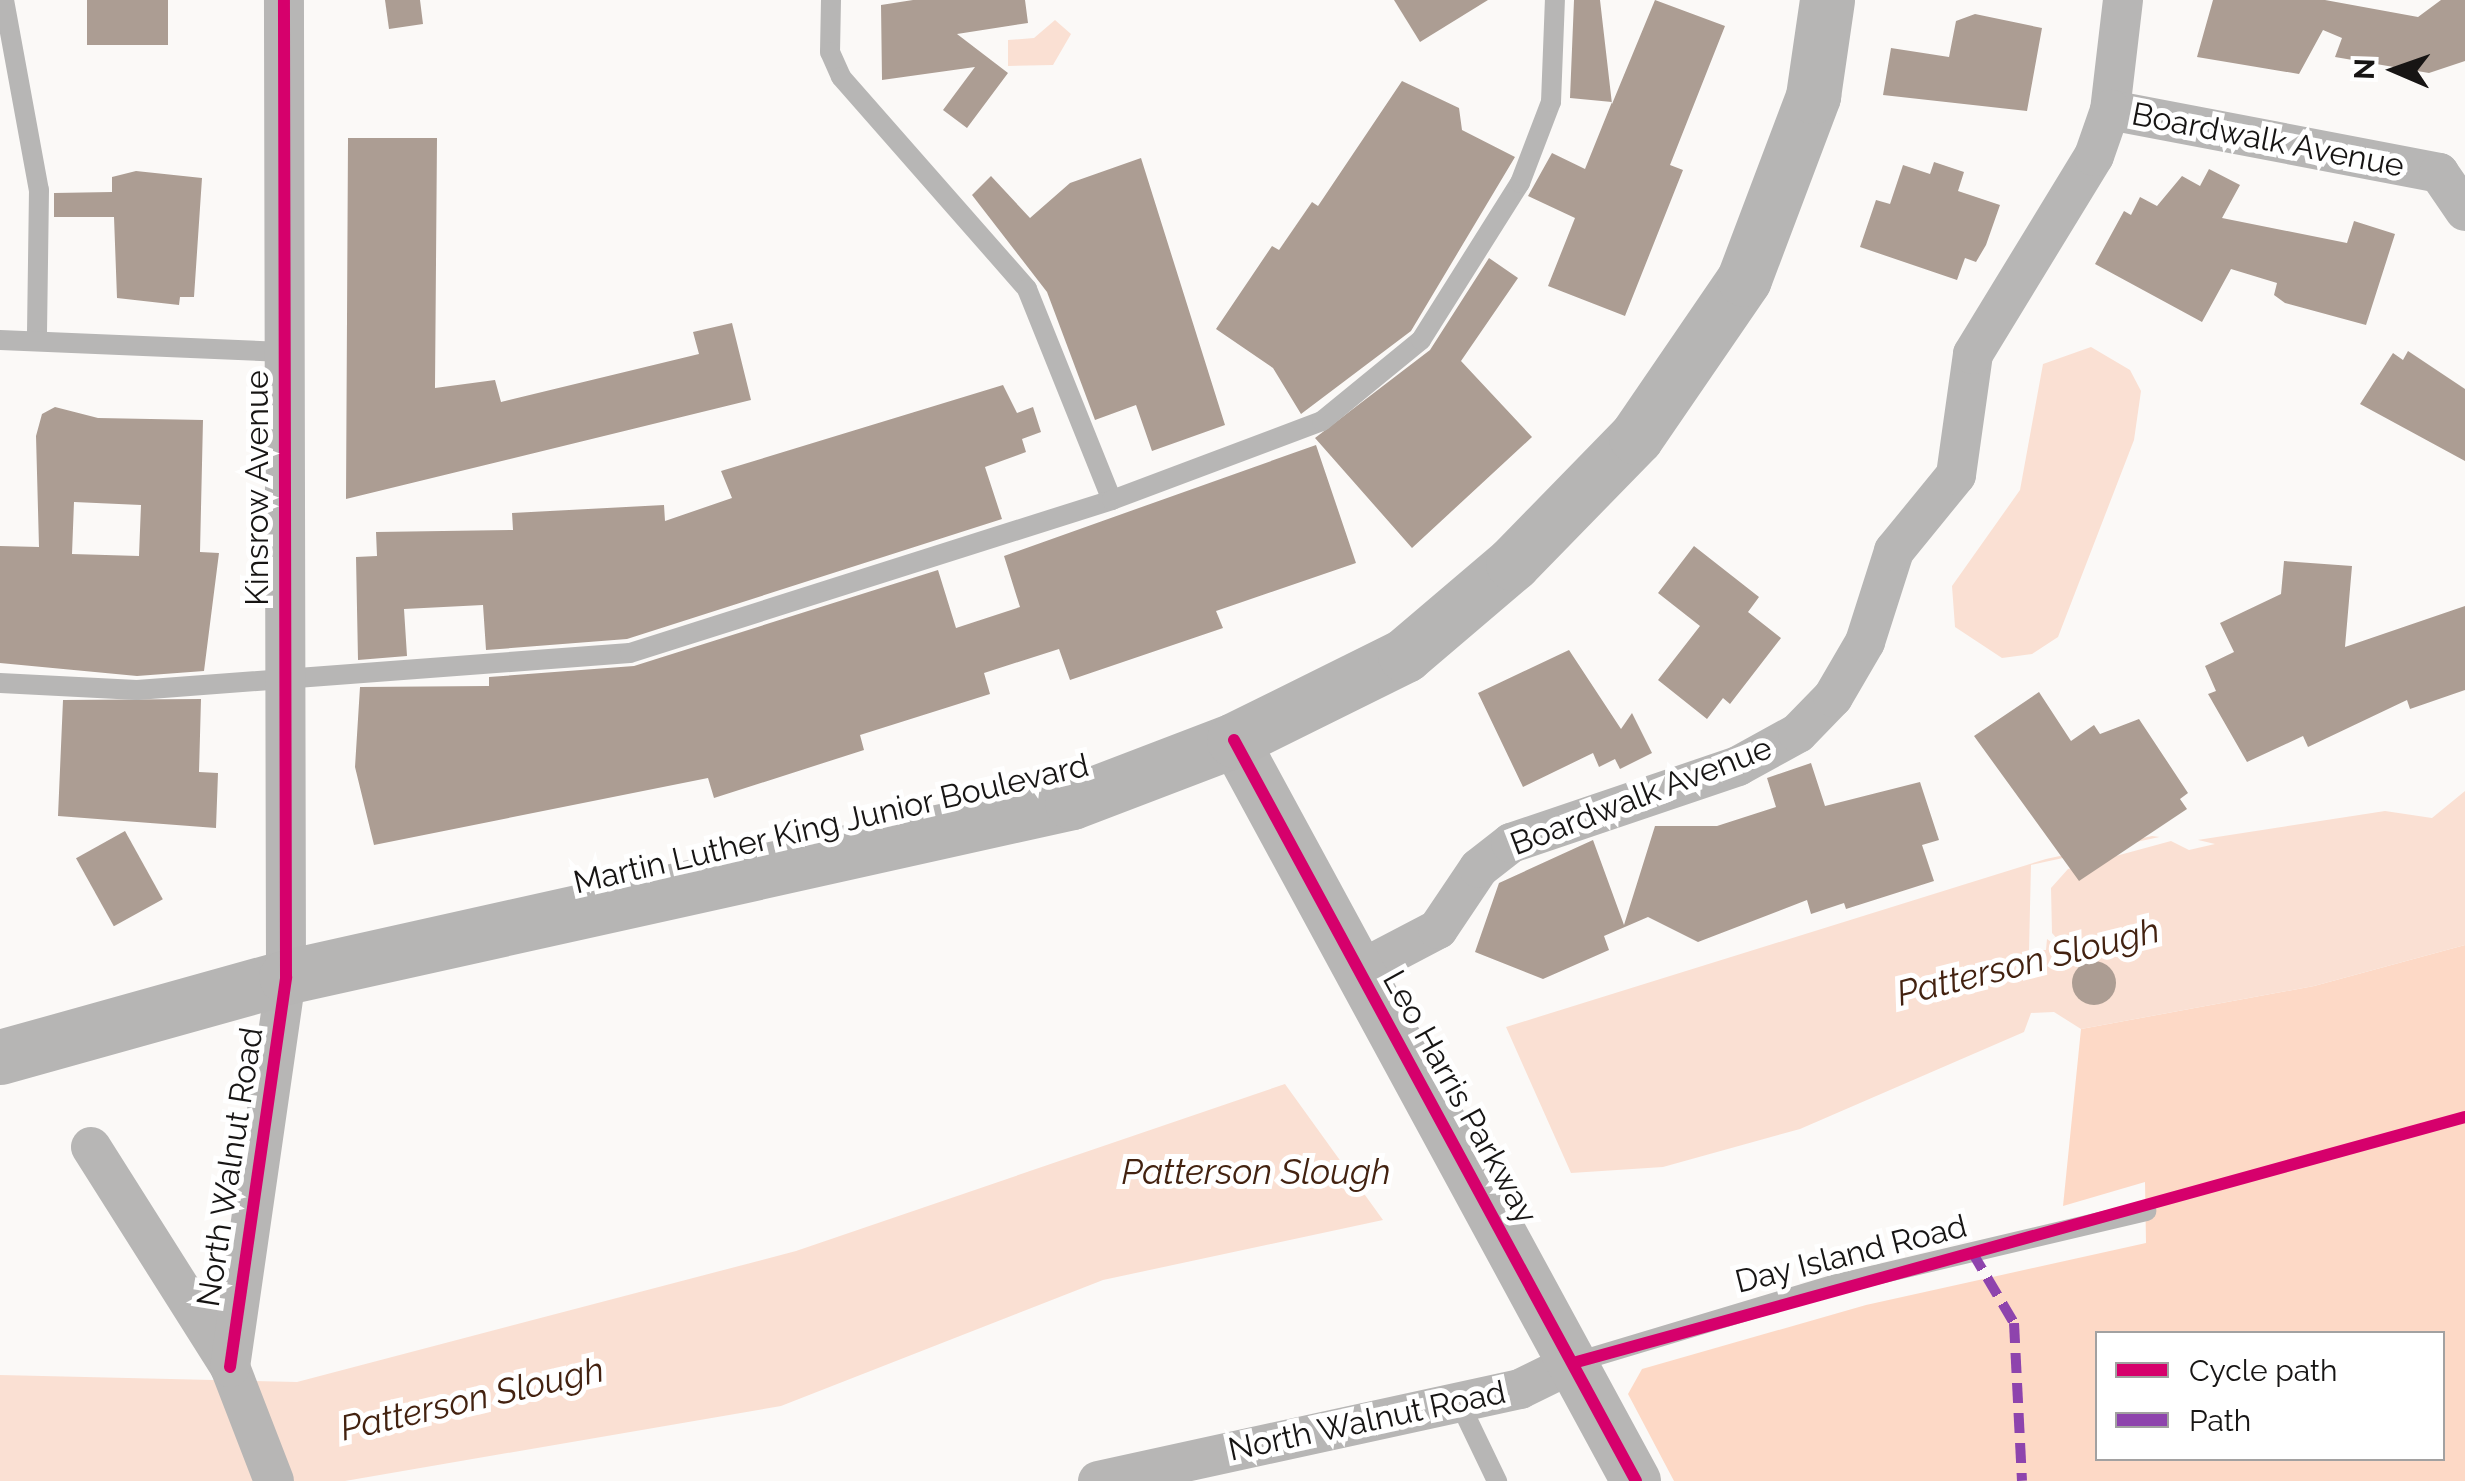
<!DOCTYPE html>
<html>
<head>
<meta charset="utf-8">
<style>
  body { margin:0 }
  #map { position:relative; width:2465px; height:1481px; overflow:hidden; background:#fbf9f7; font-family:Raleway,sans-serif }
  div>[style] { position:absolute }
  .green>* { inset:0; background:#fdd9c6 }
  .water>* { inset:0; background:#fae0d3 }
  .pier>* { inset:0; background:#fbf9f7 }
  .building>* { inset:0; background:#ac9d93; transform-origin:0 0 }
  .round { border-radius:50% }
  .service>* { height:20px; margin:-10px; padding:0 10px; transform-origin:10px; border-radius:10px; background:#b7b6b5 }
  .minor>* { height:40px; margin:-20px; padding:0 20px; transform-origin:20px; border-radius:20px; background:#b7b6b5 }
  .tertiary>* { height:50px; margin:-25px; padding:0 25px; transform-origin:25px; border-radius:25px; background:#b7b6b5 }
  .secondary>* { height:55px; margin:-27.5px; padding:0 27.5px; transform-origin:27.5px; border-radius:27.5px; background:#b6b5b4 }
  .quiet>* { height:10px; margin-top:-5px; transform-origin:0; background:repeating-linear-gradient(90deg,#8e44ad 0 20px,transparent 0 30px) }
  .cycleway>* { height:12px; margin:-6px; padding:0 6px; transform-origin:6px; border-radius:6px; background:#d6006c }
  span { translate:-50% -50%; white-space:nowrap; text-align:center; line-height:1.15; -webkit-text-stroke:10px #fff; paint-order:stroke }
  .street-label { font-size:32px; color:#171514 }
  .water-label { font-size:35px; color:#432210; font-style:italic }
  .legend { position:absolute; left:2095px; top:1331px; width:350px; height:130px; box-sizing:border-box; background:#fff; border:2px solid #a2a1a1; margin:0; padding:12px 18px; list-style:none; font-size:30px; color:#171514 }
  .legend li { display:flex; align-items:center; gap:20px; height:50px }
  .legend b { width:50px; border:2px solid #a2a1a1 }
  .north { position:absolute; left:2345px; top:20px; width:100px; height:100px; -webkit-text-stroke:8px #fff; paint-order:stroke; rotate:272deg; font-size:28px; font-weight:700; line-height:40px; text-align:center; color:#171514 }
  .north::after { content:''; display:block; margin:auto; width:35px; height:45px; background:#171514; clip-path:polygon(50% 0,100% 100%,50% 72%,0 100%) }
</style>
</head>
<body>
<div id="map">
  <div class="green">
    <div style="clip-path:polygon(evenodd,2465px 945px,2465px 1481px,1674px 1481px,1628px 1394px,1642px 1369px,1866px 1305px,2146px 1243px,2145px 1182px,2063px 1206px,2081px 1029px,2314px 986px,2465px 945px,2098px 1334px,2442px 1334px,2442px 1458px,2098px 1458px,2098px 1334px)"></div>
  </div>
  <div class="water">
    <div style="clip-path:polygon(1055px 20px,1071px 34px,1053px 65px,1008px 66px,1008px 40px,1034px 38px)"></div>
    <div style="clip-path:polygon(2091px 347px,2130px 370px,2141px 391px,2134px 440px,2058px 637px,2032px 654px,2002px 658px,1955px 627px,1952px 586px,2020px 490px,2043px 364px)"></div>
    <div style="clip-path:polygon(2465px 791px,2465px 945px,2314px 986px,2081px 1029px,2054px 1012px,2031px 1013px,2024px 1032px,1800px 1129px,1663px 1167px,1571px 1173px,1506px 1027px,2046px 859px,2152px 836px,2191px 841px,2385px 811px,2432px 818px)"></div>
    <div style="clip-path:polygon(1285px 1084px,1383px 1220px,1103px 1280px,781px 1406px,345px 1481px,0 1481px,0 1375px,297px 1382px,796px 1251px)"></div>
  </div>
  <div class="pier">
    <div style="clip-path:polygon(2173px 834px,2215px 844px,2189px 850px,2171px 841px,2068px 869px,2051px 888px,2052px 933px,2075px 959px,2047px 939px,2046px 950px,2029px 950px,2031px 865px)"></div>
  </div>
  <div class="building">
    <div style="left:168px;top:0;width:45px;height:81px;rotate:90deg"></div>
    <div style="clip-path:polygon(385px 0,420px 0,423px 24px,389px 29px)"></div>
    <div style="clip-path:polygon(913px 0,1025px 0,1028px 23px,957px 34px,1008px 73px,967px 128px,943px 110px,975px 67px,882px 80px,881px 5px)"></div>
    <div style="clip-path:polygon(1394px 0,1488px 0,1420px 42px)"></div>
    <div style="clip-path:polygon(1574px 0,1600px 0,1612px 104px,1655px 0,1725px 26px,1670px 165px,1683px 170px,1625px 316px,1548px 286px,1575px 218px,1528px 196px,1552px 153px,1585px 169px,1612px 102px,1570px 98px)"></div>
    <div style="clip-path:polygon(2213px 0,2325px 0,2418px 17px,2441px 0,2465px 0,2465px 61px,2429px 73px,2335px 57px,2342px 38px,2323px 30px,2299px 74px,2197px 57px)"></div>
    <div style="clip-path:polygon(1975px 14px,2042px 28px,2027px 111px,1883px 95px,1891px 48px,1949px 57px,1956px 21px)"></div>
    <div style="clip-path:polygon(1402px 81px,1459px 108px,1462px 130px,1515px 157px,1411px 331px,1301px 414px,1273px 368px,1216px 329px,1272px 246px,1279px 250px,1312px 202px,1318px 206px)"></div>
    <div style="clip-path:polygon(348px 138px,437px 138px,435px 388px,495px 380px,501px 402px,699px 354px,693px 332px,732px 323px,751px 400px,346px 499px)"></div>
    <div style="clip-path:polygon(1141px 158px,1225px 425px,1152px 451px,1136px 405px,1095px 420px,1047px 292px,972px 195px,991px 176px,1030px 218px,1070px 183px)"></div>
    <div style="clip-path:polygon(1934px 162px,1964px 172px,1958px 191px,2000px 205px,1986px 245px,1976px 262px,1965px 258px,1957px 280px,1860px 247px,1876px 200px,1890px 204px,1903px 165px,1930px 174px)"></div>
    <div style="clip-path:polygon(2209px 169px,2240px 185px,2222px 218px,2347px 243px,2354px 221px,2395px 234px,2366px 325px,2285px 303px,2274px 295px,2277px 283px,2231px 269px,2202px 322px,2095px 264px,2124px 211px,2131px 215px,2140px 197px,2157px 206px,2182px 176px,2200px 186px)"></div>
    <div style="clip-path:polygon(136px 171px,202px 178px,194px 297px,180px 297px,179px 305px,117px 298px,114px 217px,54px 217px,54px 193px,112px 192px,112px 177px)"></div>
    <div style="clip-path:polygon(1489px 258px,1518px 278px,1461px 361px,1532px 437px,1412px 548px,1315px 438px,1430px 350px)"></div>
    <div style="clip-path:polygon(2408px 351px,2465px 389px,2465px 461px,2360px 404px,2393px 353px,2403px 360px)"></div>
    <div style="clip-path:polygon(1003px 385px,1017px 413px,1033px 407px,1041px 432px,1022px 439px,1026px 452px,985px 467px,1002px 519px,627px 639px,486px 650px,483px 605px,404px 609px,407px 656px,358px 660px,356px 557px,377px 556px,376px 532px,513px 530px,512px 513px,664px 505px,665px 521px,732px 498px,721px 471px)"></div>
    <div style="clip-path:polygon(evenodd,55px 407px,98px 418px,203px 420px,200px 552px,219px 553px,204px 671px,137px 676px,0 663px,0 546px,39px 547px,36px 436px,42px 414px,55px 407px,74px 502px,141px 505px,139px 556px,72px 554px,74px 502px)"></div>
    <div style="clip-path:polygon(1316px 445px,1356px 563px,1216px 611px,1223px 628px,1070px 680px,1059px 649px,984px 673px,990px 694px,860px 735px,864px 750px,714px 798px,708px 778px,374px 845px,355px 767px,360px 687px,489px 686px,489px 677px,634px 666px,938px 570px,956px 628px,1020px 607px,1004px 556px)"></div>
    <div style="clip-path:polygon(1694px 546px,1759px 597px,1748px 612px,1781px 638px,1730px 704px,1723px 698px,1707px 719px,1658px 680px,1700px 626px,1658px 593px)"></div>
    <div style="clip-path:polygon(2284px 561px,2352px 566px,2345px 647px,2465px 606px,2465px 690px,2410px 709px,2407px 700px,2308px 747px,2303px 736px,2247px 762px,2208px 694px,2216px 691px,2205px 666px,2234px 652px,2220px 623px,2281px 594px)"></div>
    <div style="clip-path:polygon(1569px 650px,1621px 729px,1632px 713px,1652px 753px,1620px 769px,1615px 759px,1599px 767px,1593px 753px,1523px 787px,1478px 693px)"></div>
    <div style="clip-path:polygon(2039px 692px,2071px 741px,2094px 725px,2100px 734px,2139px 719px,2188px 793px,2180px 799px,2187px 809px,2079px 881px,1974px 736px)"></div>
    <div style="clip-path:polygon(201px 699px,199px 772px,218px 773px,216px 828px,58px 816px,63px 700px)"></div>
    <div style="clip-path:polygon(1811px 763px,1825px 806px,1920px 782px,1939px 840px,1922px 845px,1934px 881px,1846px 909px,1844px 903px,1811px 914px,1807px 900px,1698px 942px,1648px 917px,1604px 936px,1609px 950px,1543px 979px,1475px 952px,1499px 883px,1593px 840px,1624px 925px,1655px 826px,1717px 826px,1776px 807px,1767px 778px)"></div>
    <div style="left:125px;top:831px;width:78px;height:56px;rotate:61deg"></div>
    <div class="round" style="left:2072px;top:961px;width:44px;height:44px"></div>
  </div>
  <div class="service">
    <div style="left:4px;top:0;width:193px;rotate:79.6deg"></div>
    <div style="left:39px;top:190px;width:151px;rotate:90.8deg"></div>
    <div style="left:831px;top:0;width:52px;rotate:91.1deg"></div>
    <div style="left:830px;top:52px;width:27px;rotate:66deg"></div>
    <div style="left:841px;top:77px;width:282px;rotate:48.7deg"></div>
    <div style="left:1027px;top:289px;width:227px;rotate:68.1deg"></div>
    <div style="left:0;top:340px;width:284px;rotate:2.4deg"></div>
    <div style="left:0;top:683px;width:137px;rotate:2.9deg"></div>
    <div style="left:137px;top:690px;width:494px;rotate:-4.3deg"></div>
    <div style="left:630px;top:653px;width:506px;rotate:-17.61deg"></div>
    <div style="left:1112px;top:500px;width:224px;rotate:-20.6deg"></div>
    <div style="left:1322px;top:421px;width:128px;rotate:-39.3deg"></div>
    <div style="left:1421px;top:340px;width:186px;rotate:-57.8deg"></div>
    <div style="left:1520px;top:183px;width:87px;rotate:-69.1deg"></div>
    <div style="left:1551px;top:102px;width:102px;rotate:-87.8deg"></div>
    <div style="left:1573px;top:1363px;width:271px;rotate:-16.7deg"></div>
    <div style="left:1833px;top:1285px;width:322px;rotate:-13.3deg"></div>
    <div style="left:1459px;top:1402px;width:88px;rotate:64.3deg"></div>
  </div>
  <div class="minor">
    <div style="left:2123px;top:0;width:111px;rotate:96.7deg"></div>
    <div style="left:2110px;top:110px;width:335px;rotate:10.8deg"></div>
    <div style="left:2439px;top:173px;width:46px;rotate:55.6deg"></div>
    <div style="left:1360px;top:970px;width:88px;rotate:-27.7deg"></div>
    <div style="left:1438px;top:929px;width:73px;rotate:-56.1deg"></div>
    <div style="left:1479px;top:868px;width:41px;rotate:-38deg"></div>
    <div style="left:1511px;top:843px;width:240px;rotate:-18.7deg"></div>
    <div style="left:1738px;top:766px;width:68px;rotate:-28.8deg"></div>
    <div style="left:1798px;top:733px;width:50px;rotate:-45.8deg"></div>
    <div style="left:1833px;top:697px;width:64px;rotate:-59.8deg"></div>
    <div style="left:1865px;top:642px;width:96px;rotate:-72.3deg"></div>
    <div style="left:1894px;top:551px;width:98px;rotate:-50.8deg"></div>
    <div style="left:1956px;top:475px;width:122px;rotate:-82deg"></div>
    <div style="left:1973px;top:354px;width:232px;rotate:-58.6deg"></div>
    <div style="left:2094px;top:156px;width:49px;rotate:-70.8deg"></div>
    <div style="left:91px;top:1147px;width:260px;rotate:57.7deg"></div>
    <div style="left:230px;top:1367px;width:122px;rotate:68.9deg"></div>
    <div style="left:230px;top:1367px;width:394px;rotate:-81.8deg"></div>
    <div style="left:286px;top:977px;width:977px;rotate:-90.12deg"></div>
    <div style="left:1098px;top:1481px;width:432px;rotate:-12.3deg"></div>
    <div style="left:1520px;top:1389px;width:59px;rotate:-26.1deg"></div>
  </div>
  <div class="tertiary">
    <div style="left:1234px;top:740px;width:843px;rotate:61.52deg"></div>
  </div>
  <div class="secondary">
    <div style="left:0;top:1057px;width:297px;rotate:-15.6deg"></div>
    <div style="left:286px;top:977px;width:805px;rotate:-12.55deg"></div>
    <div style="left:1072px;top:802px;width:173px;rotate:-20.9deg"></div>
    <div style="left:1234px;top:740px;width:191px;rotate:-26.4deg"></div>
    <div style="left:1405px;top:655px;width:142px;rotate:-40.4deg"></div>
    <div style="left:1513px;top:563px;width:176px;rotate:-45.7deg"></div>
    <div style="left:1636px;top:437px;width:191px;rotate:-55.6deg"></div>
    <div style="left:1744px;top:279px;width:196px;rotate:-69.3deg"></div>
    <div style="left:1813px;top:96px;width:97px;rotate:-81.7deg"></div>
  </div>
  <div class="quiet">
    <div style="left:1972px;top:1252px;width:82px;rotate:59.4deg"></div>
    <div style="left:2014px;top:1323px;width:158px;rotate:87.1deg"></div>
  </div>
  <div class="cycleway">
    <div style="left:1234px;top:740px;width:843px;rotate:61.52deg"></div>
    <div style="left:1573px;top:1363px;width:925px;rotate:-15.42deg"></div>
    <div style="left:230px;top:1367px;width:394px;rotate:-81.8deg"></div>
    <div style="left:286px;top:977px;width:977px;rotate:-90.12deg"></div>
  </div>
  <div class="street-label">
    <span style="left:2268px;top:140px;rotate:11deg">Boardwalk Avenue</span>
    <span style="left:257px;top:488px;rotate:-90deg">Kinsrow Avenue</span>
    <span style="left:1641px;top:796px;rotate:-21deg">Boardwalk Avenue</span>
    <span style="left:831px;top:824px;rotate:-13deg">Martin Luther King Junior Boulevard</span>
    <span style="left:1460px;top:1097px;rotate:61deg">Leo Harris Parkway</span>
    <span style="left:230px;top:1167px;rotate:-81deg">North Walnut Road</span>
    <span style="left:1851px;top:1254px;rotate:-14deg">Day Island Road</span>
    <span style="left:1367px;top:1421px;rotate:-12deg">North Walnut Road</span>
  </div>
  <div class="water-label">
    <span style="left:2028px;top:962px;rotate:-14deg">Patterson Slough</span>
    <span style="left:1256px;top:1172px">Patterson Slough</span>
    <span style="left:472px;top:1399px;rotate:-13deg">Patterson Slough</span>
  </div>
  <ul class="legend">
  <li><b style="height:12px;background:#d6006c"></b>Cycle path</li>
  <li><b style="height:12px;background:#8e44ad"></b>Path</li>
  </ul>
  <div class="north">N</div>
</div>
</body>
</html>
